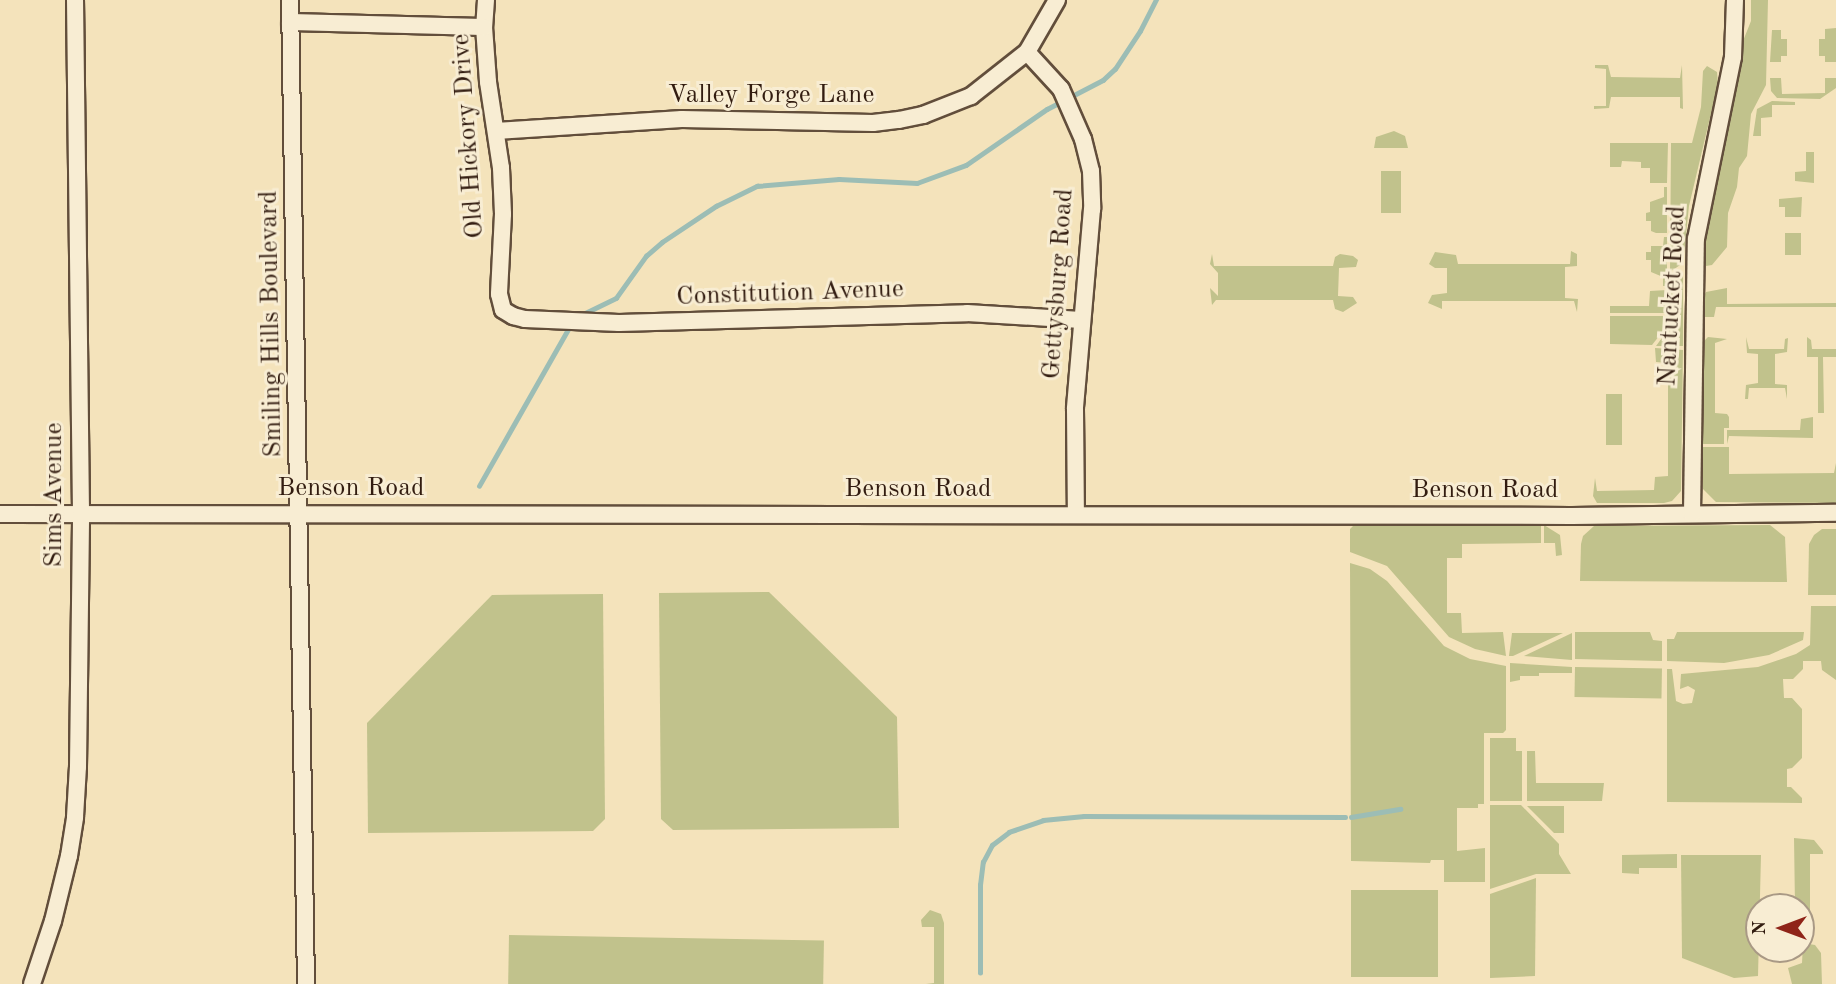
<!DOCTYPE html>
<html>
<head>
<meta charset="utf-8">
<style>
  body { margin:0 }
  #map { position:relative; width:1836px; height:984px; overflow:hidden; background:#f4e3bb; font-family:"Old Standard TT",serif }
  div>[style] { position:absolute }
  .green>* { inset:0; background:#c1c28c; transform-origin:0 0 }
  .stream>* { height:4.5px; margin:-2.25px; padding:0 2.25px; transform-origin:2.25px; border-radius:2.25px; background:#9cbdb5 }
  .roads { filter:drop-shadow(2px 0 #624e3b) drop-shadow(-2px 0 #624e3b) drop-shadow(0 2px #624e3b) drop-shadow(0 -2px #624e3b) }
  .street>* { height:16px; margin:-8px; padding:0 8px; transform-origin:8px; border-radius:8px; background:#f8edd3 }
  span { translate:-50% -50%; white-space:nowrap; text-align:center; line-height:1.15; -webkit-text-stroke:6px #f8edd3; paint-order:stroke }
  .street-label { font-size:26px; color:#321c10 }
  .north { position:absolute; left:1745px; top:893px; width:70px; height:70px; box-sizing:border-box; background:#f8edd3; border:2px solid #a99985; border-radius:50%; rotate:270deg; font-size:19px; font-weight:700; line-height:28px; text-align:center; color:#321c10 }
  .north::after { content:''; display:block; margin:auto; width:24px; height:32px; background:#8f2418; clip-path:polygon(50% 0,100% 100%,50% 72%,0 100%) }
</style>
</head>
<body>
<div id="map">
  <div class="green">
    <div style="clip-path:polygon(1751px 0,1768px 0,1766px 85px,1751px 114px,1747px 156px,1739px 168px,1737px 187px,1728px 213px,1727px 247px,1712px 265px,1706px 266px,1703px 259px,1711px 193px,1734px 102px,1743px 41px,1751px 21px)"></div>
    <div style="clip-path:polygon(1836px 28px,1836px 62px,1825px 62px,1825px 56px,1819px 56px,1819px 39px,1825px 39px,1825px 29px)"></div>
    <div style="clip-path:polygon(1772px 30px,1781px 30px,1781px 39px,1787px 39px,1787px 56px,1781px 56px,1781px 62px,1770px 62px)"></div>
    <div style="clip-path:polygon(1595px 65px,1608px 65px,1611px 77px,1680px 78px,1682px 65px,1683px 109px,1680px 108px,1680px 97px,1611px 97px,1609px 108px,1594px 109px,1594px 106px,1606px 106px,1606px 69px,1595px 68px)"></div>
    <div style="clip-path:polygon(1707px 66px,1717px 72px,1718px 84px,1689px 206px,1683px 263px,1670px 272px,1671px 143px,1692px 143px,1701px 107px,1703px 71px)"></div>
    <div style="clip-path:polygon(1770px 78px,1781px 78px,1782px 94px,1825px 93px,1825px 78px,1836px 78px,1836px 88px,1820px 99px,1777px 98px,1771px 91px)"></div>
    <div style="clip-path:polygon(1772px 101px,1795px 102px,1795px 105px,1772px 105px,1772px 117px,1761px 118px,1761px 136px,1753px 136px,1757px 109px)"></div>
    <div style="clip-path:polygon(1394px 131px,1405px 136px,1408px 148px,1374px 148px,1376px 137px)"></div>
    <div style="clip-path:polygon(1610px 143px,1668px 143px,1667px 183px,1650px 183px,1650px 168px,1641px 168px,1641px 162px,1622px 161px,1621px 167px,1610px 167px)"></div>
    <div style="clip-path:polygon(1806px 152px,1814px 152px,1814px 183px,1795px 181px,1795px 172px,1806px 171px)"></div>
    <div style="left:1401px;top:171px;width:42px;height:20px;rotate:90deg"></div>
    <div style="clip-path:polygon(1664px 187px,1667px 187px,1667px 233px,1656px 233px,1651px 231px,1651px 221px,1646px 221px,1646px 213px,1650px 212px,1650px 202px,1664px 197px)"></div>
    <div style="clip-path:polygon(1802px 197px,1801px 217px,1785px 217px,1785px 207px,1779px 207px,1779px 199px)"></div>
    <div style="left:1785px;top:233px;width:16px;height:22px"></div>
    <div style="clip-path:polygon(1664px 237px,1667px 237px,1667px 286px,1663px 286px,1663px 277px,1651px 272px,1651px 260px,1646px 260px,1646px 252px,1651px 252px,1651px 246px,1663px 246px)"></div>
    <div style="clip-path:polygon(1571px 251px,1577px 254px,1577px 266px,1565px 267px,1565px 298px,1578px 299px,1577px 312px,1574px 301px,1442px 301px,1442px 309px,1428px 303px,1432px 295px,1447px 293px,1447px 268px,1435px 268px,1429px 264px,1435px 252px,1456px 255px,1458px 264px,1570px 264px)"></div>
    <div style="clip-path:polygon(1212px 254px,1214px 266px,1333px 266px,1335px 257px,1340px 254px,1353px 256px,1358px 260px,1356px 267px,1339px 268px,1338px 296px,1353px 297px,1357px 303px,1343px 312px,1335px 309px,1333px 300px,1216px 300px,1212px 305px,1210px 288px,1218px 296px,1218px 273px,1210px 264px)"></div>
    <div style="clip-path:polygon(1679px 271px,1683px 277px,1683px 346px,1656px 346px,1670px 327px,1670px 276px)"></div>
    <div style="clip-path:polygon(1727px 288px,1727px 304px,1836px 303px,1836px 307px,1716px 307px,1714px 317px,1705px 317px,1702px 300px,1706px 292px)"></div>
    <div style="clip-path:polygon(1667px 290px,1667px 313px,1610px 313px,1610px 306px,1649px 306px,1650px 291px)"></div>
    <div style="clip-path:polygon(1610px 316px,1667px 316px,1667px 326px,1652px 345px,1610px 344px)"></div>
    <div style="clip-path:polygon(1708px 337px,1727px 339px,1715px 343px,1715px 413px,1727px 414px,1729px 417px,1729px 428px,1724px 428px,1724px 444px,1702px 444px,1702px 343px)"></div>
    <div style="clip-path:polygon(1746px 337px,1749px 349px,1784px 349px,1785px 339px,1788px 338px,1787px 352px,1775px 354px,1775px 384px,1787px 385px,1787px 399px,1785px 388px,1749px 388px,1748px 399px,1745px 399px,1746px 385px,1758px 383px,1758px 354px,1747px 353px)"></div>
    <div style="clip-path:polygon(1807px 337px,1811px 340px,1812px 349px,1836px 349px,1836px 357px,1823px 357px,1824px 413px,1818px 413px,1818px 357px,1807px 357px)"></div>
    <div style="clip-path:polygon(1655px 348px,1683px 350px,1681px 491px,1672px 501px,1664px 503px,1597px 503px,1593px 496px,1595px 478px,1597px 491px,1654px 490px,1655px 477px,1668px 476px,1668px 363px,1656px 362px)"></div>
    <div style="left:1606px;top:394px;width:16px;height:51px"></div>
    <div style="clip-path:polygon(1813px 417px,1813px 438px,1729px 436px,1727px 444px,1727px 430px,1800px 430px,1801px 419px)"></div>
    <div style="clip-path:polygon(1702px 447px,1729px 447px,1729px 474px,1834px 473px,1836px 463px,1836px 503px,1716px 502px,1703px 489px)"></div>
    <div style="clip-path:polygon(1541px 525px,1541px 543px,1462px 544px,1462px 558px,1447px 558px,1447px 613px,1461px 613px,1462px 633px,1503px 632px,1506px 656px,1475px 649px,1449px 637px,1387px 566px,1350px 552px,1350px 529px,1353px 526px)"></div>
    <div style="clip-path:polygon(1544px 525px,1560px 535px,1562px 555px,1556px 556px,1555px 543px,1544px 543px)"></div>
    <div style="clip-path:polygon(1770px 525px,1785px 537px,1787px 582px,1580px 581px,1581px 544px,1583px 536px,1594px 526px)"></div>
    <div style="clip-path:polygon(1822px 529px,1836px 529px,1836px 595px,1808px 595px,1809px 544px,1814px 535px)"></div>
    <div style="clip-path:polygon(1350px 563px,1370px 569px,1387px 581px,1444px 646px,1470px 659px,1506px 666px,1506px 730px,1503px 733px,1484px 733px,1484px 804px,1478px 804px,1478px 808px,1457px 808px,1457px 851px,1485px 848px,1485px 882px,1444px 882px,1444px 860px,1431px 860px,1430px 863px,1351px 861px)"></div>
    <div style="clip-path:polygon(769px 592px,897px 717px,899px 828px,673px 830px,661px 819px,659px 593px)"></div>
    <div style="clip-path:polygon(603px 594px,605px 819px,593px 831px,368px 833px,367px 723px,492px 595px)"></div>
    <div style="clip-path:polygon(1811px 606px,1836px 606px,1836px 680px,1822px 670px,1821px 661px,1803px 661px,1803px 669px,1793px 679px,1783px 679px,1784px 698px,1792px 698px,1802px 709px,1802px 758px,1792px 768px,1787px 769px,1787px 787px,1791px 787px,1802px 798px,1802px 803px,1667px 802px,1667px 669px,1672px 669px,1676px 701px,1683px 704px,1692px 703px,1695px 690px,1688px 686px,1680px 689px,1681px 674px,1758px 667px,1796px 654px,1810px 645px)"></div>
    <div style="clip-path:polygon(1575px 632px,1650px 632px,1653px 640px,1662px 641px,1662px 661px,1575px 659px)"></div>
    <div style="clip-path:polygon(1677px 632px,1804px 632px,1803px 640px,1769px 655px,1724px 663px,1667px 661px,1667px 639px,1674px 639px)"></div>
    <div style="clip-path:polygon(1512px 633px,1563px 633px,1513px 656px,1509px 656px)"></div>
    <div style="clip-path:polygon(1572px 633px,1572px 660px,1524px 656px)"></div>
    <div style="clip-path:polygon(1510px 663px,1572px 667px,1572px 673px,1539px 673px,1539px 676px,1520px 676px,1520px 680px,1510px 682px)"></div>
    <div style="left:1575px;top:667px;width:87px;height:30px;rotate:1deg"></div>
    <div style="clip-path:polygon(1490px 738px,1516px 738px,1516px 751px,1522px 751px,1522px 801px,1490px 801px)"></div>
    <div style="clip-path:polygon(1527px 751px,1535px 751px,1536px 783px,1604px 783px,1602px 801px,1527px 801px)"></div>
    <div style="clip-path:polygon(1490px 805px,1521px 805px,1559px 844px,1559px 854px,1571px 874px,1536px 874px,1490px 889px)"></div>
    <div style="clip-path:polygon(1527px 806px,1564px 806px,1564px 833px,1554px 833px)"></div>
    <div style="clip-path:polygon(1794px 838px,1814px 840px,1823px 851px,1823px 854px,1810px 854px,1810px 923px,1801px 923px,1801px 907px,1795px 907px)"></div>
    <div style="clip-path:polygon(1677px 854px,1677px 868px,1639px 868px,1639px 874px,1622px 873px,1622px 855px)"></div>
    <div style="clip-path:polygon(1681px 855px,1761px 855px,1758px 976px,1734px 978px,1682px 958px)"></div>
    <div style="clip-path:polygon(1536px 878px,1535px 976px,1490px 978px,1490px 894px)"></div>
    <div style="left:1351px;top:890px;width:87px;height:87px"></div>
    <div style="clip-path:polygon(930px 910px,941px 914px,944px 923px,944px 984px,926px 984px,934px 983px,934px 927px,922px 927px,921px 920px)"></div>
    <div style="left:509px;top:935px;width:315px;height:49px;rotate:1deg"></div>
    <div style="clip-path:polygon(1803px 943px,1815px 945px,1821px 953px,1822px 984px,1792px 984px,1788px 968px,1802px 963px)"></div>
  </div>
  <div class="stream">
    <div style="left:581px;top:315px;width:39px;rotate:-26deg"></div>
    <div style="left:616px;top:298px;width:52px;rotate:-54.5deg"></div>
    <div style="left:646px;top:256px;width:21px;rotate:-41deg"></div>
    <div style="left:662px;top:242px;width:65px;rotate:-33.7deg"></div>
    <div style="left:716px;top:206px;width:46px;rotate:-26deg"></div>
    <div style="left:757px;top:186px;width:82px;rotate:-4.9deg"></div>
    <div style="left:839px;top:179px;width:78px;rotate:2.9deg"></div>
    <div style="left:917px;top:183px;width:52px;rotate:-20.2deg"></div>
    <div style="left:966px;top:165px;width:98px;rotate:-34.7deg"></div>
    <div style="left:1047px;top:109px;width:63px;rotate:-27.4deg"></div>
    <div style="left:1103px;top:80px;width:16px;rotate:-43deg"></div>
    <div style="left:1115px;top:69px;width:45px;rotate:-56.7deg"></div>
    <div style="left:1140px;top:31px;width:35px;rotate:-63deg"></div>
    <div style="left:479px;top:486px;width:184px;rotate:-60.4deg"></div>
    <div style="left:1351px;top:817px;width:50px;rotate:-9.3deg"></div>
    <div style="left:980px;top:973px;width:88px;rotate:-90deg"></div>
    <div style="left:980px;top:885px;width:23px;rotate:-83deg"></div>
    <div style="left:983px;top:862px;width:19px;rotate:-62deg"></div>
    <div style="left:992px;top:845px;width:21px;rotate:-37deg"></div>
    <div style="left:1009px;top:832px;width:36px;rotate:-19deg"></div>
    <div style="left:1043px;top:820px;width:41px;rotate:-5.6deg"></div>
    <div style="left:1084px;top:816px;width:261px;rotate:0.2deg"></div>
  </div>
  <div class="roads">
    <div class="street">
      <div style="left:290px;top:0;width:984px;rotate:89.07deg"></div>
      <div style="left:486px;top:0;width:27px;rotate:94deg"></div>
      <div style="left:484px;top:27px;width:55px;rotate:85.8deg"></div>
      <div style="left:488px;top:82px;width:87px;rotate:81.4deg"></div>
      <div style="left:501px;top:168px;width:46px;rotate:87.5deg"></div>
      <div style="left:503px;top:214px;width:80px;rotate:92.9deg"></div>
      <div style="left:499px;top:294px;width:16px;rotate:76deg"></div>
      <div style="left:503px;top:310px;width:12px;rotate:31deg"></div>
      <div style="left:513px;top:316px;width:12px;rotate:14deg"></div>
      <div style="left:525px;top:319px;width:94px;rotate:2.4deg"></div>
      <div style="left:619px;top:323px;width:348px;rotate:-1.6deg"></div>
      <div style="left:967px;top:313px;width:114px;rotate:3.5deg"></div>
      <div style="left:1057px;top:0;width:60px;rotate:120deg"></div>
      <div style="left:1027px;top:52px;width:50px;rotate:47.4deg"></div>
      <div style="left:1061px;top:89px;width:55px;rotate:66.3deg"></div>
      <div style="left:1083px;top:139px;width:33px;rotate:76deg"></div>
      <div style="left:1091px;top:171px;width:38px;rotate:88deg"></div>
      <div style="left:1092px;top:209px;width:201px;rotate:94.9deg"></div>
      <div style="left:1075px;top:409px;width:106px;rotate:89.5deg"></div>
      <div style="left:290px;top:22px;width:194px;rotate:1.5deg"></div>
      <div style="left:496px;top:131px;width:186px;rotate:-3.7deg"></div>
      <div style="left:682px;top:119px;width:191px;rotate:1.2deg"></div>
      <div style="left:873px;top:123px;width:26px;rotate:-7deg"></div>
      <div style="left:899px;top:120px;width:25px;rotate:-12deg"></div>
      <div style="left:923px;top:115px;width:52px;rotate:-21.6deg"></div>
      <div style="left:971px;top:96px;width:71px;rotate:-38.2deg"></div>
      <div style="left:0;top:514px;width:1572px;rotate:0.07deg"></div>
      <div style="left:1572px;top:516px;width:264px;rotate:-0.7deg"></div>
      <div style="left:1692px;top:514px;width:275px;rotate:-89.2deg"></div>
      <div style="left:1696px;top:239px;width:186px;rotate:-78.5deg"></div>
      <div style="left:1733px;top:57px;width:57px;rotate:-88deg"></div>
      <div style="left:32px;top:984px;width:66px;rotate:-71.6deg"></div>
      <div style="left:53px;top:921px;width:67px;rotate:-76.2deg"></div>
      <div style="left:69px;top:856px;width:39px;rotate:-81deg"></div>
      <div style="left:75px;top:817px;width:50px;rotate:-86.6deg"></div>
      <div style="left:78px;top:767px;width:255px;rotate:-89.3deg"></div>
      <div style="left:81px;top:512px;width:512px;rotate:-90.67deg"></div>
    </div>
  </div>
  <div class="street-label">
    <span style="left:771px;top:96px">Valley Forge Lane</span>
    <span style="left:469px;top:136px;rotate:-94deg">Old Hickory Drive</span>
    <span style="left:1059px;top:284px;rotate:-86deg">Gettysburg Road</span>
    <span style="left:790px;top:294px;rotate:-2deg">Constitution Avenue</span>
    <span style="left:1673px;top:296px;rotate:-87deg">Nantucket Road</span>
    <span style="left:272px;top:324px;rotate:-91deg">Smiling Hills Boulevard</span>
    <span style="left:351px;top:489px">Benson Road</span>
    <span style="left:918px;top:490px">Benson Road</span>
    <span style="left:1485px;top:491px">Benson Road</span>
    <span style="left:55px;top:495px;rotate:-90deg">Sims Avenue</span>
  </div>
  <div class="north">N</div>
</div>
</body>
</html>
